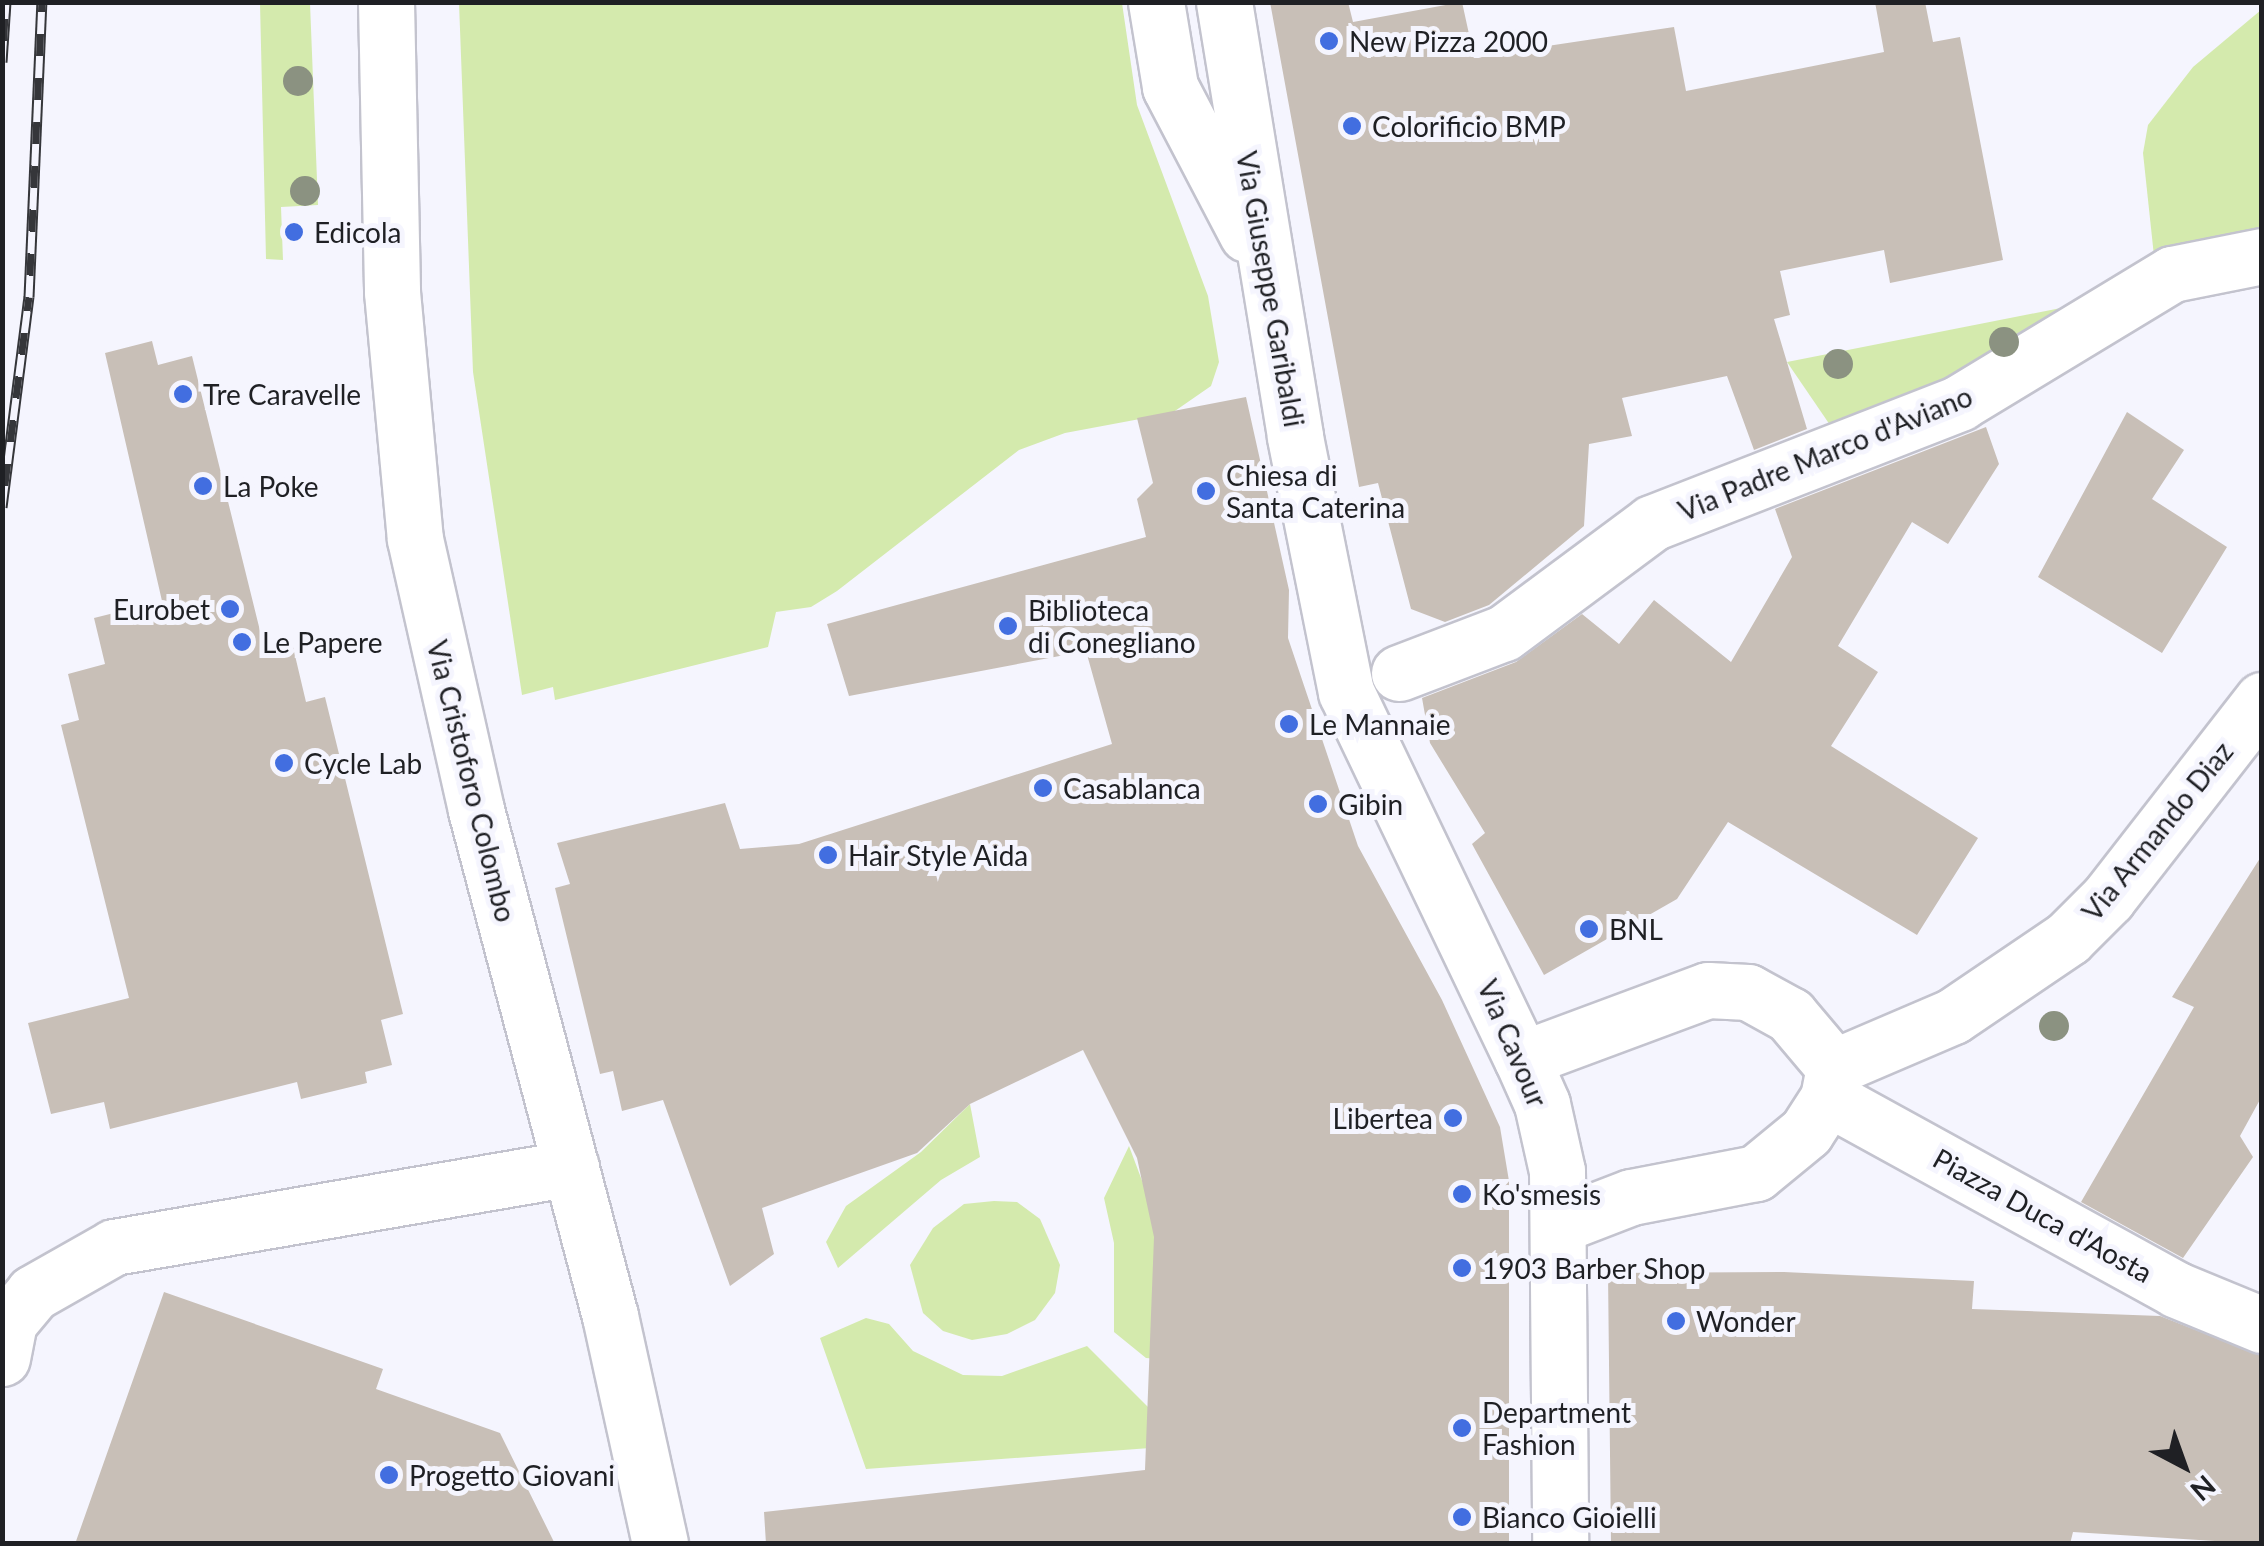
<!DOCTYPE html>
<html>
<head>
<meta charset="utf-8">
<style>
  body { margin:0 }
  #map { position:relative; width:2264px; height:1546px; overflow:hidden; background:#f5f5fe; font-family:Lato,sans-serif }
  div>[style] { position:absolute }
  .green>* { inset:0; background:#d4eaad }
  .building>* { inset:0; background:#c8bfb7 }
  .roads { filter:drop-shadow(2px 0 #c3c3ce) drop-shadow(-2px 0 #c3c3ce) drop-shadow(0 2px #c3c3ce) drop-shadow(0 -2px #c3c3ce) }
  .minor>* { height:55px; margin:-27.5px; padding:0 27.5px; transform-origin:27.5px; border-radius:27.5px; background:#fff }
  .rail>* { height:11px; margin-top:-5.5px; transform-origin:0; background:repeating-linear-gradient(90deg,#f5f5fe 0 22px,#35363a 0 44px); box-sizing:border-box; border-block:2px solid #35363a }
  .trees>* { width:30px; height:30px; margin:-15px; border-radius:50%; background:#8b9281 }
  .dots>* { width:28px; height:28px; translate:-50% -50%; box-sizing:border-box; border:5px solid #f5f5fe; border-radius:50% }
  span { translate:-50% -50%; white-space:nowrap; text-align:center; line-height:1.15; -webkit-text-stroke:10px #f5f5fe; paint-order:stroke }
  .poi-label { font-size:28px; color:#1f2024 }
  .left { translate:0 -50%; text-align:left }
  .right { translate:-100% -50%; text-align:right }
  .street-label { font-size:28px; color:#1f2024 }
  .frame { position:absolute; inset:0; border:5px solid #1f2024; pointer-events:none }
  .north { position:absolute; left:2134px; top:1416px; width:100px; height:100px; -webkit-text-stroke:8px #f5f5fe; paint-order:stroke; rotate:139deg; font-size:28px; font-weight:700; line-height:40px; text-align:center; color:#1f2024 }
  .north::after { content:''; display:block; margin:auto; width:35px; height:45px; background:#1f2024; clip-path:polygon(50% 0,100% 100%,50% 72%,0 100%) }
</style>
</head>
<body>
<div id="map">
  <div class="green">
    <div style="clip-path:polygon(260px 3px,310px 3px,318px 205px,281px 207px,283px 260px,266px 259px)"></div>
    <div style="clip-path:polygon(459px 3px,1122px 3px,1137px 105px,1208px 296px,1219px 362px,1211px 386px,1172px 413px,1065px 433px,1019px 450px,837px 591px,811px 607px,776px 612px,768px 647px,555px 700px,553px 687px,522px 695px,473px 372px)"></div>
    <div style="clip-path:polygon(2261px 10px,2261px 236px,2154px 256px,2143px 153px,2148px 125px,2193px 67px)"></div>
    <div style="clip-path:polygon(2091px 302px,2024px 348px,1830px 425px,1787px 362px)"></div>
    <div style="clip-path:polygon(970px 1104px,980px 1157px,941px 1180px,838px 1268px,826px 1242px,846px 1206px,921px 1152px)"></div>
    <div style="clip-path:polygon(1129px 1146px,1162px 1234px,1159px 1359px,1146px 1358px,1114px 1332px,1114px 1243px,1104px 1198px)"></div>
    <div style="clip-path:polygon(994px 1201px,1017px 1202px,1040px 1219px,1060px 1265px,1055px 1293px,1035px 1320px,1007px 1334px,972px 1340px,943px 1331px,923px 1313px,910px 1265px,933px 1228px,964px 1204px)"></div>
    <div style="clip-path:polygon(866px 1318px,889px 1324px,913px 1351px,963px 1375px,1002px 1376px,1087px 1346px,1151px 1410px,1150px 1448px,866px 1469px,820px 1338px)"></div>
  </div>
  <div class="building">
    <div style="clip-path:polygon(1270px 2px,1348px 2px,1353px 22px,1462px 2px,1474px 57px,1674px 27px,1686px 91px,1884px 52px,1875px 2px,1925px 2px,1933px 42px,1960px 37px,2003px 260px,1890px 283px,1884px 250px,1780px 271px,1790px 315px,1774px 319px,1807px 429px,1754px 450px,1727px 376px,1622px 398px,1632px 436px,1589px 444px,1584px 526px,1489px 605px,1445px 622px,1411px 609px,1378px 483px,1359px 487px)"></div>
    <div style="clip-path:polygon(152px 341px,158px 365px,192px 356px,266px 655px,293px 647px,306px 702px,325px 697px,403px 1014px,381px 1020px,392px 1065px,365px 1072px,367px 1083px,301px 1099px,297px 1082px,110px 1129px,104px 1102px,51px 1114px,28px 1023px,129px 998px,61px 725px,79px 720px,68px 674px,105px 664px,94px 618px,162px 601px,105px 353px)"></div>
    <div style="clip-path:polygon(1246px 397px,1289px 590px,1288px 638px,1358px 846px,1442px 1000px,1500px 1127px,1509px 1181px,1509px 1544px,766px 1544px,764px 1512px,1145px 1470px,1154px 1237px,1137px 1158px,1083px 1050px,970px 1104px,917px 1153px,762px 1208px,774px 1254px,730px 1286px,663px 1100px,622px 1111px,613px 1071px,600px 1074px,555px 888px,570px 884px,557px 843px,725px 803px,740px 849px,799px 844px,1112px 744px,1086px 651px,849px 696px,827px 624px,1146px 537px,1137px 499px,1153px 483px,1137px 418px)"></div>
    <div style="clip-path:polygon(2127px 412px,2184px 450px,2152px 499px,2227px 547px,2162px 653px,2038px 577px)"></div>
    <div style="clip-path:polygon(1986px 427px,1999px 464px,1948px 544px,1912px 522px,1838px 646px,1878px 672px,1831px 746px,1978px 838px,1917px 935px,1728px 822px,1677px 899px,1544px 975px,1472px 844px,1485px 833px,1430px 743px,1422px 698px,1516px 662px,1582px 614px,1619px 644px,1654px 600px,1731px 662px,1792px 557px,1775px 509px)"></div>
    <div style="clip-path:polygon(2262px 855px,2262px 1096px,2240px 1136px,2253px 1157px,2183px 1258px,2081px 1202px,2194px 1007px,2172px 997px)"></div>
    <div style="clip-path:polygon(1784px 1272px,1974px 1281px,1972px 1309px,2160px 1316px,2262px 1356px,2262px 1544px,2073px 1532px,2070px 1544px,1611px 1544px,1608px 1273px)"></div>
    <div style="clip-path:polygon(164px 1292px,383px 1369px,376px 1389px,500px 1433px,555px 1544px,75px 1544px)"></div>
  </div>
  <div class="roads">
    <div class="minor">
      <div style="left:386px;top:2px;width:290px;rotate:88.8deg"></div>
      <div style="left:392px;top:292px;width:248px;rotate:84.7deg"></div>
      <div style="left:415px;top:539px;width:278px;rotate:77.3deg"></div>
      <div style="left:476px;top:810px;width:523px;rotate:75.17deg"></div>
      <div style="left:610px;top:1316px;width:233px;rotate:77.6deg"></div>
      <div style="left:1156px;top:2px;width:86px;rotate:80.6deg"></div>
      <div style="left:1170px;top:87px;width:166px;rotate:62.4deg"></div>
      <div style="left:1224px;top:2px;width:441px;rotate:80.7deg"></div>
      <div style="left:1295px;top:437px;width:260px;rotate:78.7deg"></div>
      <div style="left:1346px;top:692px;width:407px;rotate:64.4deg"></div>
      <div style="left:1522px;top:1059px;width:49px;rotate:66deg"></div>
      <div style="left:1542px;top:1104px;width:69px;rotate:77.4deg"></div>
      <div style="left:1557px;top:1171px;width:373px;rotate:89.5deg"></div>
      <div style="left:1399px;top:673px;width:112px;rotate:-20.9deg"></div>
      <div style="left:1504px;top:633px;width:184px;rotate:-36.6deg"></div>
      <div style="left:1652px;top:523px;width:330px;rotate:-21.3deg"></div>
      <div style="left:1959px;top:403px;width:249px;rotate:-31.2deg"></div>
      <div style="left:2172px;top:274px;width:92px;rotate:-11.3deg"></div>
      <div style="left:1522px;top:1059px;width:198px;rotate:-20.4deg"></div>
      <div style="left:1708px;top:990px;width:40px;rotate:2.9deg"></div>
      <div style="left:1748px;top:992px;width:48px;rotate:28.7deg"></div>
      <div style="left:1790px;top:1015px;width:68px;rotate:49.8deg"></div>
      <div style="left:1834px;top:1067px;width:32px;rotate:101deg"></div>
      <div style="left:1828px;top:1098px;width:40px;rotate:122.9deg"></div>
      <div style="left:1806px;top:1132px;width:65px;rotate:140.6deg"></div>
      <div style="left:1756px;top:1173px;width:127px;rotate:169.1deg"></div>
      <div style="left:1631px;top:1197px;width:75px;rotate:158.9deg"></div>
      <div style="left:1834px;top:1067px;width:129px;rotate:-23.2deg"></div>
      <div style="left:1953px;top:1016px;width:139px;rotate:-34.1deg"></div>
      <div style="left:2068px;top:938px;width:57px;rotate:-45deg"></div>
      <div style="left:2108px;top:898px;width:251px;rotate:-52.1deg"></div>
      <div style="left:1828px;top:1098px;width:398px;rotate:28.8deg"></div>
      <div style="left:2177px;top:1290px;width:92px;rotate:22.4deg"></div>
      <div style="left:2px;top:1358px;width:37px;rotate:-79deg"></div>
      <div style="left:9px;top:1322px;width:38px;rotate:-50deg"></div>
      <div style="left:33px;top:1293px;width:93px;rotate:-29.6deg"></div>
      <div style="left:114px;top:1247px;width:464px;rotate:-9.8deg"></div>
    </div>
  </div>
  <div class="rail">
    <div style="left:2px;top:62px;width:60px;rotate:-86.2deg"></div>
    <div style="left:2px;top:507px;width:212px;rotate:-82.7deg"></div>
    <div style="left:29px;top:297px;width:295px;rotate:-87.5deg"></div>
  </div>
  <div class="trees">
    <div style="left:298px;top:81px"></div>
    <div style="left:305px;top:191px"></div>
    <div style="left:2004px;top:342px"></div>
    <div style="left:1838px;top:364px"></div>
    <div style="left:2054px;top:1026px"></div>
  </div>
  <div class="dots">
    <div style="left:1329px;top:41px;background:#426ee0"></div>
    <div style="left:1352px;top:126px;background:#426ee0"></div>
    <div style="left:294px;top:232px;background:#426ee0"></div>
    <div style="left:183px;top:394px;background:#426ee0"></div>
    <div style="left:203px;top:486px;background:#426ee0"></div>
    <div style="left:1206px;top:491px;background:#426ee0"></div>
    <div style="left:230px;top:609px;background:#426ee0"></div>
    <div style="left:1008px;top:626px;background:#426ee0"></div>
    <div style="left:242px;top:642px;background:#426ee0"></div>
    <div style="left:1289px;top:724px;background:#426ee0"></div>
    <div style="left:284px;top:763px;background:#426ee0"></div>
    <div style="left:1043px;top:788px;background:#426ee0"></div>
    <div style="left:1318px;top:804px;background:#426ee0"></div>
    <div style="left:828px;top:855px;background:#426ee0"></div>
    <div style="left:1589px;top:929px;background:#426ee0"></div>
    <div style="left:1453px;top:1118px;background:#426ee0"></div>
    <div style="left:1462px;top:1194px;background:#426ee0"></div>
    <div style="left:1462px;top:1268px;background:#426ee0"></div>
    <div style="left:1676px;top:1321px;background:#426ee0"></div>
    <div style="left:1462px;top:1428px;background:#426ee0"></div>
    <div style="left:389px;top:1475px;background:#426ee0"></div>
    <div style="left:1462px;top:1517px;background:#426ee0"></div>
  </div>
  <div class="poi-label">
    <span class="left" style="left:1349px;top:41px">New Pizza 2000</span>
    <span class="left" style="left:1372px;top:126px">Colorificio BMP</span>
    <span class="left" style="left:314px;top:232px">Edicola</span>
    <span class="left" style="left:203px;top:394px">Tre Caravelle</span>
    <span class="left" style="left:1226px;top:491px">Chiesa di<br>Santa Caterina</span>
    <span class="left" style="left:223px;top:486px">La Poke</span>
    <span class="right" style="left:210px;top:609px">Eurobet</span>
    <span class="left" style="left:1028px;top:626px">Biblioteca<br>di Conegliano</span>
    <span class="left" style="left:262px;top:642px">Le Papere</span>
    <span class="left" style="left:1309px;top:724px">Le Mannaie</span>
    <span class="left" style="left:304px;top:763px">Cycle Lab</span>
    <span class="left" style="left:1063px;top:788px">Casablanca</span>
    <span class="left" style="left:1338px;top:804px">Gibin</span>
    <span class="left" style="left:848px;top:855px">Hair Style Aida</span>
    <span class="left" style="left:1609px;top:929px">BNL</span>
    <span class="right" style="left:1433px;top:1118px">Libertea</span>
    <span class="left" style="left:1482px;top:1194px">Ko'smesis</span>
    <span class="left" style="left:1482px;top:1268px">1903 Barber Shop</span>
    <span class="left" style="left:1696px;top:1321px">Wonder</span>
    <span class="left" style="left:1482px;top:1428px">Department<br>Fashion</span>
    <span class="left" style="left:409px;top:1475px">Progetto Giovani</span>
    <span class="left" style="left:1482px;top:1517px">Bianco Gioielli</span>
  </div>
  <div class="street-label">
    <span style="left:1271px;top:289px;rotate:80deg">Via Giuseppe Garibaldi</span>
    <span style="left:1825px;top:453px;rotate:-22deg">Via Padre Marco d'Aviano</span>
    <span style="left:472px;top:781px;rotate:76deg">Via Cristoforo Colombo</span>
    <span style="left:2157px;top:831px;rotate:-51deg">Via Armando Diaz</span>
    <span style="left:1513px;top:1043px;rotate:67deg">Via Cavour</span>
    <span style="left:2043px;top:1215px;rotate:29deg">Piazza Duca d'Aosta</span>
  </div>
  <div class="frame"></div>
  <div class="north">N</div>
</div>
</body>
</html>
